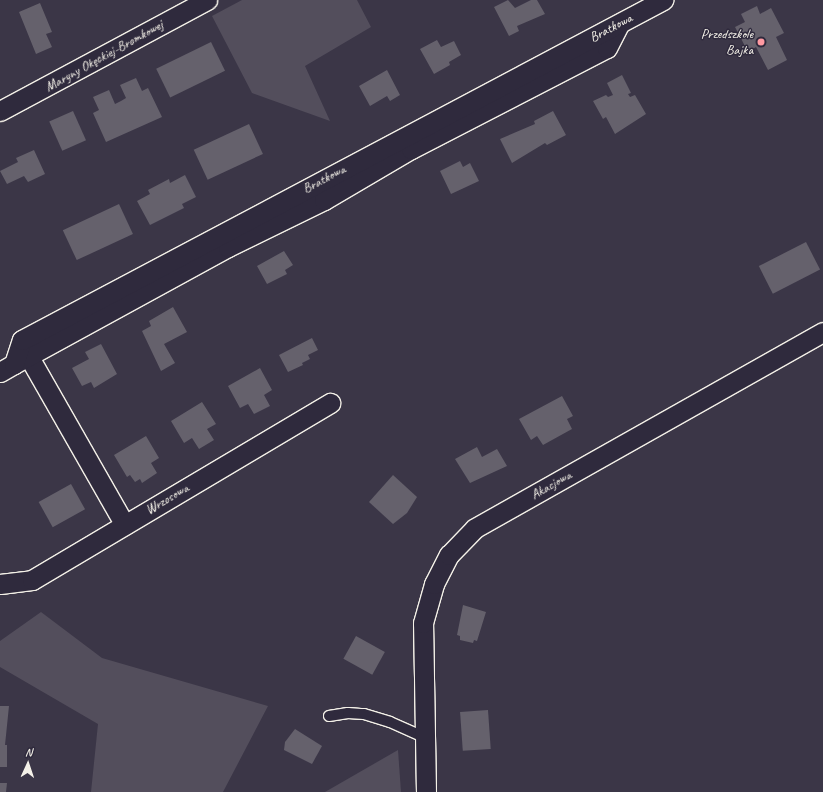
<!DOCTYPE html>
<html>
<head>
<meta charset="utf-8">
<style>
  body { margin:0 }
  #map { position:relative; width:823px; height:792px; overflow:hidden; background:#3b3647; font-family:Caveat,sans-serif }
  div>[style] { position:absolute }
  .green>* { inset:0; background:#534e5c }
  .building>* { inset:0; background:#65616c; transform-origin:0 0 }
  .roads { filter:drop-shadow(1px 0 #f4f1e8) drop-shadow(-1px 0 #f4f1e8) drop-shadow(0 1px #f4f1e8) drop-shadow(0 -1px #f4f1e8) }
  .service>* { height:10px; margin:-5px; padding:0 5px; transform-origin:5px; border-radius:5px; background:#2f2a3d }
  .minor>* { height:19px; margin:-9.5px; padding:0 9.5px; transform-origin:9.5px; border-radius:9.5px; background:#2f2a3d }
  .dots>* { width:11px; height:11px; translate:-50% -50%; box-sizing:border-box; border:2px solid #2f2a3d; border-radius:50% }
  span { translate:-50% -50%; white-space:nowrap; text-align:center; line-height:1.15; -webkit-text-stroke:3px #2f2a3d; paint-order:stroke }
  .street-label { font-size:14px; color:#f4f1e8 }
  .poi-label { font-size:14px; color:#f4f1e8 }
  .right { translate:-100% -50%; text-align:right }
  .north { position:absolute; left:8px; top:744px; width:40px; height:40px; -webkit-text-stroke:3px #2f2a3d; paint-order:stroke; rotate:3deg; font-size:11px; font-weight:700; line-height:16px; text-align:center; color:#f4f1e8 }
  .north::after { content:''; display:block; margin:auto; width:14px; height:18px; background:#f4f1e8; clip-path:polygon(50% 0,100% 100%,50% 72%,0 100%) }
</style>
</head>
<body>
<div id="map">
  <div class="green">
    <div style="clip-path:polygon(242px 0,357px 0,371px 27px,305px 66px,330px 121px,252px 93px,212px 16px)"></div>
    <div style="clip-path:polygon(41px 612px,102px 658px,268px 706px,223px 792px,91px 792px,98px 724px,0 667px,0 641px)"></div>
    <div style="clip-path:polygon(398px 750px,401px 792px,325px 792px)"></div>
  </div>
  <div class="building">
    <div style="clip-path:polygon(508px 0,515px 8px,531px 0,537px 0,545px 14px,517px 26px,519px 31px,509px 36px,494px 7px)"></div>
    <div style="clip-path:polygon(40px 3px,52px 32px,46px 34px,52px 47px,36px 54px,19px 12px)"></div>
    <div style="clip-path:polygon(757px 6px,760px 14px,771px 8px,784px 33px,776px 37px,787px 60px,768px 70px,756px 47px,748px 52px,735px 27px,745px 22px,741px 14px)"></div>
    <div style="clip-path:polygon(437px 40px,441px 47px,454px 41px,461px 55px,449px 62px,450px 65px,434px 74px,420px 49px)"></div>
    <div style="left:211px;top:42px;width:32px;height:61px;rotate:64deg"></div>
    <div style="clip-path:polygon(387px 70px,400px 95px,390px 101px,387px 96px,370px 106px,359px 86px)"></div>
    <div style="clip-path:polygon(622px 75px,631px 93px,628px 94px,630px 97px,635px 95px,646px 114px,615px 134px,606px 117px,603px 119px,593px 101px,606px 95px,608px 97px,613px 95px,607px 83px)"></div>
    <div style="clip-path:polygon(136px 78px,142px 91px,148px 88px,162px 117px,106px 142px,93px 113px,99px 110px,93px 97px,109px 90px,115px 104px,121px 101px,126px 98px,120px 85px)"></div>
    <div style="left:73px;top:111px;width:32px;height:26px;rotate:66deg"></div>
    <div style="clip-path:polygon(553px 111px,566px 135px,547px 145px,545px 143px,512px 163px,500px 139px,535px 124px,534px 121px)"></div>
    <div style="left:249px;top:124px;width:33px;height:61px;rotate:65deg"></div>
    <div style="clip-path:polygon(34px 150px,45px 174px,28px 182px,24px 176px,7px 184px,0 171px,18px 162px,16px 158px)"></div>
    <div style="clip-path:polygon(460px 161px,463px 167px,470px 163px,479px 181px,451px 194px,440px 171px)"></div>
    <div style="clip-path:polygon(185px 175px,196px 197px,182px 204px,184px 208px,150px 225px,137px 201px,150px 194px,148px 190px,169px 179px,170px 183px)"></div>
    <div style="left:119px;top:204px;width:33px;height:62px;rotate:65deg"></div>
    <div style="left:806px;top:242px;width:31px;height:53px;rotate:63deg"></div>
    <div style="clip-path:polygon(284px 251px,293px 265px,285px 270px,287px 274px,267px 284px,257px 266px)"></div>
    <div style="clip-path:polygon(173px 307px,187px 332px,164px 344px,175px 363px,161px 371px,142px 331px,151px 326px,149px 321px)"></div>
    <div style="clip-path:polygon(312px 338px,318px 350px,308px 355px,310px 359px,302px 363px,303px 365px,288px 372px,279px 355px)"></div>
    <div style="clip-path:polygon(101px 344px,117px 374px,94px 388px,91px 382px,82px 386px,72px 368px,89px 359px,85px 352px)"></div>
    <div style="clip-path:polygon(260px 368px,272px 390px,264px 395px,270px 406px,254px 414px,248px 404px,240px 408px,228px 386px)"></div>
    <div style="clip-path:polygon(562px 396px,573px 416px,567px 419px,572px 429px,543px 445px,537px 436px,531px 440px,519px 419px)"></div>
    <div style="clip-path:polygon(202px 402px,216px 424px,207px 429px,214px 440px,199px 449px,192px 438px,184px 443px,171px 421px)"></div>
    <div style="clip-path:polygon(146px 436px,159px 458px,151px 463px,157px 473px,142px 483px,140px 479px,135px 482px,130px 475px,127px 477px,114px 455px)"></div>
    <div style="clip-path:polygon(477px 447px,482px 457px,497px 449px,507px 466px,470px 483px,455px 459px)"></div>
    <div style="clip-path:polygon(393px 475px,417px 497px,407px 513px,393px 524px,369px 502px)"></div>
    <div style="left:71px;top:484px;width:29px;height:37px;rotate:61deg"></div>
    <div style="clip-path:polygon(463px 605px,486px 612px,477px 641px,474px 640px,473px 643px,460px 640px,460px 636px,457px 635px)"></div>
    <div style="left:356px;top:636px;width:33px;height:26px;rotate:29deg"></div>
    <div style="clip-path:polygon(0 706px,9px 706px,5px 745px,7px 745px,7px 767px,0 767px)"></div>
    <div style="left:488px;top:710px;width:39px;height:28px;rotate:86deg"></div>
    <div style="clip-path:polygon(295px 729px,322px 746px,312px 764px,284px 750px,285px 742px)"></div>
    <div style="clip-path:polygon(0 783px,7px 783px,6px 792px,0 792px)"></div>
  </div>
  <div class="roads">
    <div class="service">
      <div style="left:329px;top:716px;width:19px;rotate:-9deg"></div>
      <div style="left:348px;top:713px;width:16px;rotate:4deg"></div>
      <div style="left:364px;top:714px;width:27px;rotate:17deg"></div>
      <div style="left:390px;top:722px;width:36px;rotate:24deg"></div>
    </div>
    <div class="minor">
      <div style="left:0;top:111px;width:235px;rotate:-28.2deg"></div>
      <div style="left:29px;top:357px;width:193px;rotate:60.3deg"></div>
      <div style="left:14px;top:364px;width:244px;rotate:-28.7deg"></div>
      <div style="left:228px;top:247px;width:107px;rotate:-26.1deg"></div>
      <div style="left:324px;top:200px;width:101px;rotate:-30.4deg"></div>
      <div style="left:411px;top:149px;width:220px;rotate:-27.3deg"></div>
      <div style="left:607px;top:48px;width:27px;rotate:-63deg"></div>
      <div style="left:0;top:372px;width:16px;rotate:-30deg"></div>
      <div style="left:14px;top:364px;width:25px;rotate:-72deg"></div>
      <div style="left:22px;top:340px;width:726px;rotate:-27.94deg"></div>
      <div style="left:0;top:584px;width:32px;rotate:-7deg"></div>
      <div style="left:32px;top:580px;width:347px;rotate:-30.7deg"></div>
      <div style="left:426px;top:792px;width:169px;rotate:-91deg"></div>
      <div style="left:423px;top:623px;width:41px;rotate:-74.2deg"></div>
      <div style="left:434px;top:584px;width:33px;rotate:-63deg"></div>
      <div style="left:449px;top:555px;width:37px;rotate:-46deg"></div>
      <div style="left:475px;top:528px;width:399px;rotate:-29.4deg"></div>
    </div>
  </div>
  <div class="dots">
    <div style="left:761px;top:42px;background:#ff9aa2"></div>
  </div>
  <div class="street-label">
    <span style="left:611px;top:28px;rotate:-28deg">Bratkowa</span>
    <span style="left:104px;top:56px;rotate:-29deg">Maryny Okęckiej-Bromkowej</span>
    <span style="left:324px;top:179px;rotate:-28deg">Bratkowa</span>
    <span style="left:551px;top:485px;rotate:-30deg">Akacjowa</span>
    <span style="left:167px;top:499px;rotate:-31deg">Wrzosowa</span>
  </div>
  <div class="poi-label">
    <span class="right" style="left:753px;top:42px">Przedszkole<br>Bajka</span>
  </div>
  <div class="north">N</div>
</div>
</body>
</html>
